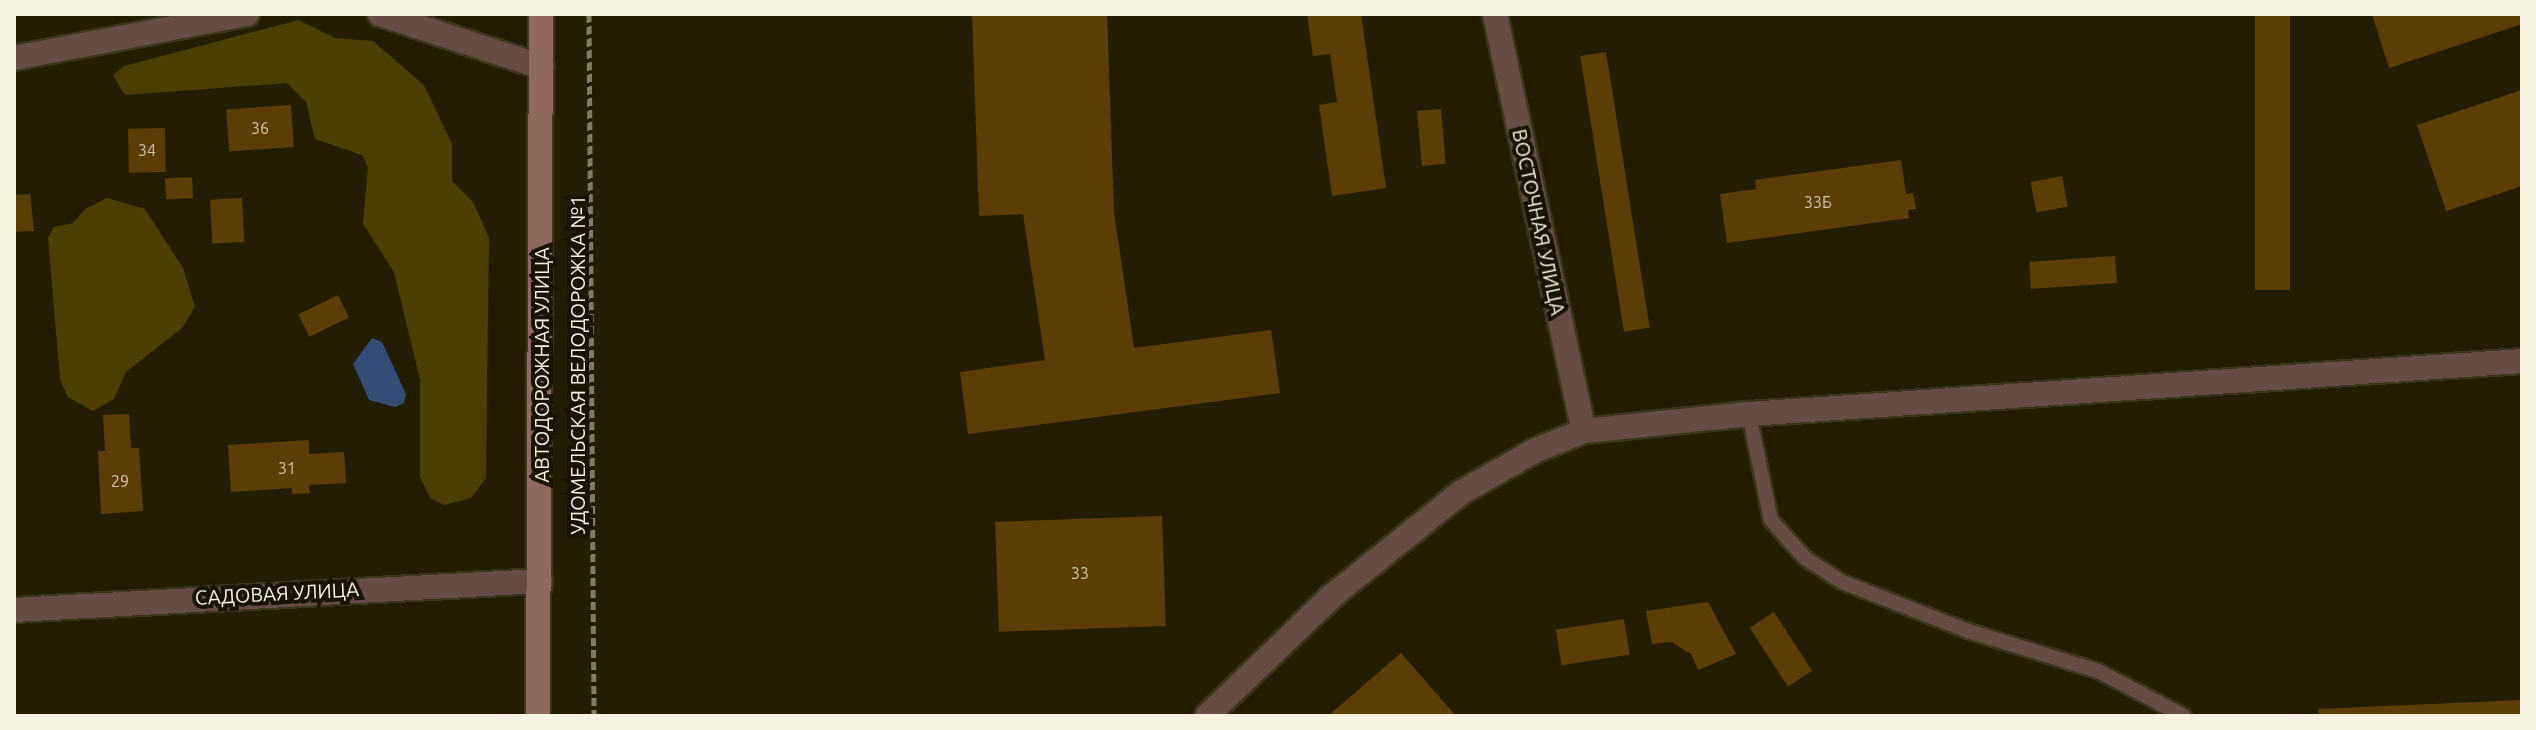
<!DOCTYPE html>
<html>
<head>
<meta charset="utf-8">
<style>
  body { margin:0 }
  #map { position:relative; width:2536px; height:730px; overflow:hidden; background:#221c00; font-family:Ubuntu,sans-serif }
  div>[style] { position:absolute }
  .forest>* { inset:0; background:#4a3e00 }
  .water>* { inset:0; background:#334b75 }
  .building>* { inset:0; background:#5b3e05; transform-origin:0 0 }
  .path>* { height:5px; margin-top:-2.5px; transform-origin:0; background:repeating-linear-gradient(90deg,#807b64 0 8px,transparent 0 12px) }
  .roads { filter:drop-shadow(2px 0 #3b361b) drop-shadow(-2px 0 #3b361b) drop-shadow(0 2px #3b361b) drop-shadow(0 -2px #3b361b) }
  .service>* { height:14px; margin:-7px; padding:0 7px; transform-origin:7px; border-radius:7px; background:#654d46 }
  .minor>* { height:24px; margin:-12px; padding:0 12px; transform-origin:12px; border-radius:12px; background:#654d46 }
  .tertiary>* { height:24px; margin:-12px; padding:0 12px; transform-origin:12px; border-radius:12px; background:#654d46 }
  .secondary>* { height:24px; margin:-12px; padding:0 12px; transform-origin:12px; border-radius:12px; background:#8f685e }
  span { translate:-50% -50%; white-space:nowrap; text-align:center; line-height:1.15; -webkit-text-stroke:8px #171300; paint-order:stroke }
  .number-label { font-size:16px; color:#cfc5a9 }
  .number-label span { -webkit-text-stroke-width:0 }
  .street-label { font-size:20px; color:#f6f2e0 }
  .frame { position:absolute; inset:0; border:16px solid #f6f2e0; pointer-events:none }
</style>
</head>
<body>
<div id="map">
  <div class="forest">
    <div style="clip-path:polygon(299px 20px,335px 38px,373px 41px,424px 85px,452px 144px,452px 181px,473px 202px,489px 238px,486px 478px,471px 498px,445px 505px,431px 499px,420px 477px,420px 380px,394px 272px,363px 224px,368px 167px,362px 155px,315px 139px,306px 102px,287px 83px,125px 95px,113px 75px,124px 66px)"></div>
    <div style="clip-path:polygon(107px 198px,145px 209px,183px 268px,195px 307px,182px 328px,126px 372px,114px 399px,93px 411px,68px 397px,60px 379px,48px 238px,54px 227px,73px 223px,85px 209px)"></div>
  </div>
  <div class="water">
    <div style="clip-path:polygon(372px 338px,382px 342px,406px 394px,404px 403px,395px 407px,369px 400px,353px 364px)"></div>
  </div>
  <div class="building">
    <div style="clip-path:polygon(972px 14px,1107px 14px,1114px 212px,1134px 348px,1271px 330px,1280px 393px,968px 434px,960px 372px,1045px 360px,1023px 214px,979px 216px)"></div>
    <div style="clip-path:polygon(1307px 14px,1361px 14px,1386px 188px,1332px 196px,1319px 105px,1337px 102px,1330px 54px,1313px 56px)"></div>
    <div style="left:2255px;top:14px;width:35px;height:276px"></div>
    <div style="clip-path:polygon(2372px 14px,2522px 14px,2522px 24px,2389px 68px)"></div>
    <div style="left:1606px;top:52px;width:279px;height:26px;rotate:81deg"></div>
    <div style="clip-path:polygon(2522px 90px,2522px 186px,2446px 211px,2417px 125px)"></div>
    <div style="left:291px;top:105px;width:42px;height:65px;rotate:86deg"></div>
    <div style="left:1441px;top:109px;width:55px;height:24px;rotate:85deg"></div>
    <div style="left:165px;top:128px;width:44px;height:37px;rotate:89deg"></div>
    <div style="clip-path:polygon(1901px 160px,1906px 194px,1913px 193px,1916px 209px,1908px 210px,1909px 218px,1727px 243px,1720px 194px,1756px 189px,1755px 180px)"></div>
    <div style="left:2062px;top:176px;width:31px;height:32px;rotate:79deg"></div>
    <div style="left:192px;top:177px;width:21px;height:27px;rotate:87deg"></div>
    <div style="clip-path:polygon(30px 194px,34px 231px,14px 232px,14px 195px)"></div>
    <div style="left:242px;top:198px;width:44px;height:32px;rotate:87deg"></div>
    <div style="left:2115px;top:256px;width:27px;height:86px;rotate:86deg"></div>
    <div style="left:338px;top:295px;width:25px;height:44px;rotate:64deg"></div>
    <div style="clip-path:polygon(129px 414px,131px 448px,139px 448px,143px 511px,101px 514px,98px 451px,105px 451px,103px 415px)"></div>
    <div style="clip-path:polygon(309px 440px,309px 454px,344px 452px,346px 483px,309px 485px,310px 493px,292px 494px,292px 488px,231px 492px,228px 445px)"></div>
    <div style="left:1162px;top:516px;width:110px;height:167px;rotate:88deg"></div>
    <div style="clip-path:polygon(1708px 602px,1736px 654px,1698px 670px,1691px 654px,1671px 642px,1652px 644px,1646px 611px)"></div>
    <div style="left:1774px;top:612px;width:70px;height:29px;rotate:57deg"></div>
    <div style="left:1624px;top:619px;width:36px;height:69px;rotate:81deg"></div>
    <div style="clip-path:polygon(1401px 653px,1456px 716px,1328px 716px)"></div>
    <div style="clip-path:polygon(2522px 700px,2522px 716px,2319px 716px,2318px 709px)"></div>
  </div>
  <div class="path">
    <div style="left:589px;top:14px;width:702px;rotate:89.59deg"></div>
  </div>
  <div class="roads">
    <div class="service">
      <div style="left:1749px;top:414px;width:108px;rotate:78.3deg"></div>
      <div style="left:1771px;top:520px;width:51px;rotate:48.2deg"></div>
      <div style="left:1805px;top:558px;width:44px;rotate:33deg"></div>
      <div style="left:1842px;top:582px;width:135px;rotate:21.3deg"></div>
      <div style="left:1968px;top:631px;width:136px;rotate:17.1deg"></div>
      <div style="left:2098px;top:671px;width:97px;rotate:27.6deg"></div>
    </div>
    <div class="minor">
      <div style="left:380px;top:14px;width:170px;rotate:18.1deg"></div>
      <div style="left:1495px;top:14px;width:426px;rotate:78deg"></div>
      <div style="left:14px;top:58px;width:237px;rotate:-10.7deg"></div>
      <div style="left:14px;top:610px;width:527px;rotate:-3.16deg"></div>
    </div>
    <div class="tertiary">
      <div style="left:1207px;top:716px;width:173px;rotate:-43.8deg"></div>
      <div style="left:1332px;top:596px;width:166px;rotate:-38.7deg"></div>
      <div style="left:1462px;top:492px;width:85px;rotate:-29.6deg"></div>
      <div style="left:1536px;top:450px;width:52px;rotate:-21.6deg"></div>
      <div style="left:1584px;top:431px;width:166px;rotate:-5.9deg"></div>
      <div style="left:1749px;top:414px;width:775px;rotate:-3.92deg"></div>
    </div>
    <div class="secondary">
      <div style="left:538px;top:716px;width:702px;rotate:-89.76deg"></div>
    </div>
  </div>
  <div class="number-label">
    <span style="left:260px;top:128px">36</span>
    <span style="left:147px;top:150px">34</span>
    <span style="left:1818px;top:202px">33Б</span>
    <span style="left:287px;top:468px">31</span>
    <span style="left:120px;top:481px">29</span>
    <span style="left:1080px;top:573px">33</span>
  </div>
  <div class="street-label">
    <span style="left:1539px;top:222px;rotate:78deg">ВОСТОЧНАЯ УЛИЦА</span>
    <span style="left:541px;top:365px;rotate:-90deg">АВТОДОРОЖНАЯ УЛИЦА</span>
    <span style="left:577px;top:365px;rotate:-90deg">УДОМЕЛЬСКАЯ ВЕЛОДОРОЖКА №1</span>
    <span style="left:277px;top:593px;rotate:-3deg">САДОВАЯ УЛИЦА</span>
  </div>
  <div class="frame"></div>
</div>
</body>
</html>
